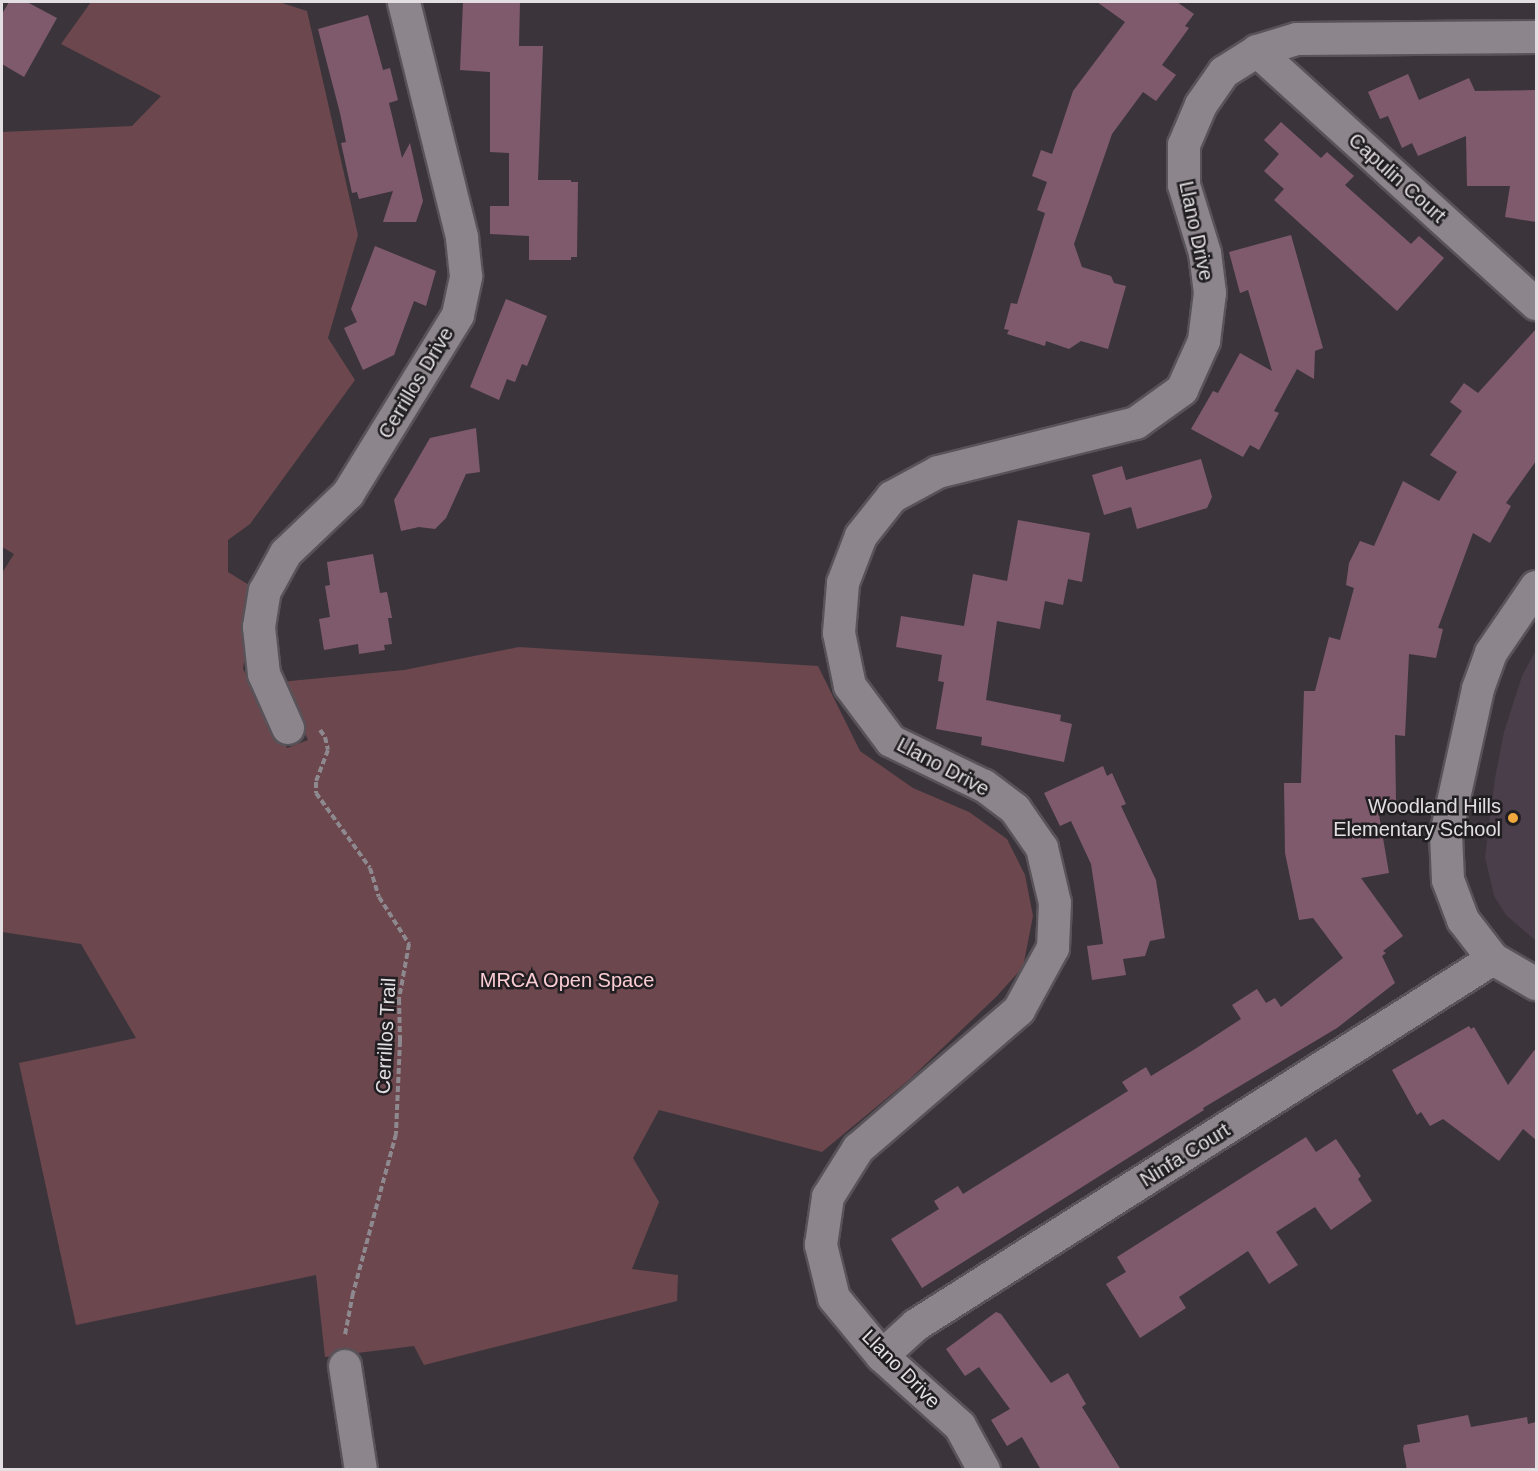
<!DOCTYPE html>
<html>
<head>
<meta charset="utf-8">
<style>
  body { margin:0 }
  #map { position:relative; width:1538px; height:1471px; overflow:hidden; background:#3b353b; font-family:Arial,sans-serif }
  div>[style] { position:absolute }
  .built>* { inset:0; background:#493e49 }
  .green>* { inset:0; background:#6c474e }
  .building>* { inset:0; background:#7f5a6d }
  .path>* { height:4px; margin-top:-2px; transform-origin:0; background:repeating-linear-gradient(90deg,#8e898e 0 6px,transparent 0 9px) }
  .roads { filter:drop-shadow(2px 0 #585358) drop-shadow(-2px 0 #585358) drop-shadow(0 2px #585358) drop-shadow(0 -2px #585358) }
  .minor>* { height:32px; margin:-16px; padding:0 16px; transform-origin:16px; border-radius:16px; background:#8c858c }
  .dots>* { width:16px; height:16px; translate:-50% -50%; box-sizing:border-box; border:3px solid #211e21; border-radius:50% }
  span { translate:-50% -50%; white-space:nowrap; text-align:center; line-height:1.15; -webkit-text-stroke:5px #211e21; paint-order:stroke }
  .street-label { font-size:20px; color:#e2dee2 }
  .poi-label { font-size:20px; color:#e2dee2 }
  .right { translate:-100% -50%; text-align:right }
  .park-label { font-size:20px; color:#faccd3 }
  .frame { position:absolute; inset:0; border:3px solid #e2dee2; pointer-events:none }
</style>
</head>
<body>
<div id="map">
  <div class="built">
    <div style="clip-path:polygon(1536px 650px,1536px 941px,1506px 915px,1494px 896px,1485px 857px,1495px 778px,1504px 732px,1522px 676px)"></div>
  </div>
  <div class="green">
    <div style="clip-path:polygon(91px 2px,279px 2px,307px 11px,358px 235px,328px 338px,355px 380px,250px 524px,228px 540px,228px 572px,254px 588px,243px 669px,287px 748px,308px 740px,280px 682px,404px 670px,519px 647px,818px 666px,860px 751px,913px 788px,969px 812px,1007px 839px,1025px 875px,1033px 916px,1023px 967px,997px 996px,910px 1079px,822px 1152px,659px 1110px,633px 1158px,659px 1202px,632px 1269px,678px 1275px,677px 1301px,424px 1365px,414px 1346px,325px 1357px,316px 1275px,76px 1325px,19px 1063px,136px 1038px,81px 944px,2px 932px,2px 573px,14px 554px,2px 547px,2px 132px,132px 126px,161px 96px,61px 44px)"></div>
  </div>
  <div class="building">
    <div style="clip-path:polygon(9px 2px,27px 2px,57px 18px,24px 77px,2px 64px,2px 14px)"></div>
    <div style="clip-path:polygon(463px 2px,520px 2px,519px 46px,543px 46px,538px 180px,571px 180px,571px 182px,578px 182px,577px 257px,571px 257px,571px 260px,529px 260px,529px 236px,490px 234px,490px 206px,509px 206px,509px 153px,490px 152px,490px 72px,460px 70px)"></div>
    <div style="clip-path:polygon(1097px 2px,1177px 2px,1194px 14px,1185px 26px,1189px 28px,1162px 65px,1176px 75px,1156px 101px,1143px 92px,1112px 134px,1074px 244px,1082px 267px,1111px 276px,1114px 283px,1126px 286px,1108px 349px,1081px 341px,1069px 349px,1046px 341px,1045px 346px,1007px 334px,1009px 330px,1004px 329px,1011px 303px,1017px 304px,1045px 213px,1037px 210px,1047px 182px,1032px 176px,1041px 150px,1052px 154px,1073px 91px,1125px 22px)"></div>
    <div style="clip-path:polygon(368px 15px,383px 70px,390px 68px,398px 100px,389px 103px,402px 158px,410px 143px,423px 201px,416px 222px,383px 222px,393px 191px,359px 199px,357px 192px,352px 193px,341px 143px,346px 142px,340px 113px,318px 29px)"></div>
    <div style="clip-path:polygon(1408px 74px,1419px 100px,1469px 78px,1475px 91px,1536px 90px,1536px 222px,1505px 217px,1510px 186px,1467px 186px,1466px 136px,1418px 156px,1412px 143px,1402px 148px,1388px 116px,1380px 119px,1368px 92px)"></div>
    <div style="clip-path:polygon(1281px 122px,1321px 158px,1327px 152px,1354px 176px,1345px 185px,1411px 244px,1419px 236px,1444px 258px,1397px 311px,1274px 200px,1284px 189px,1264px 171px,1279px 154px,1264px 140px)"></div>
    <div style="clip-path:polygon(1291px 235px,1323px 348px,1315px 351px,1314px 379px,1297px 369px,1274px 411px,1279px 413px,1259px 450px,1250px 445px,1243px 457px,1191px 429px,1213px 391px,1218px 393px,1240px 353px,1272px 371px,1248px 290px,1240px 293px,1229px 252px)"></div>
    <div style="clip-path:polygon(375px 246px,436px 271px,426px 306px,414px 301px,394px 355px,363px 370px,344px 328px,357px 322px,351px 309px)"></div>
    <div style="clip-path:polygon(506px 299px,547px 316px,527px 366px,522px 364px,515px 382px,507px 379px,499px 400px,470px 387px)"></div>
    <div style="clip-path:polygon(1536px 329px,1536px 461px,1506px 503px,1511px 506px,1490px 543px,1473px 533px,1438px 628px,1443px 629px,1436px 658px,1409px 654px,1405px 736px,1395px 735px,1396px 801px,1390px 801px,1390px 808px,1378px 809px,1389px 873px,1361px 878px,1403px 936px,1383px 951px,1386px 953px,1382px 956px,1395px 983px,1337px 1028px,1203px 1108px,1204px 1110px,922px 1288px,891px 1239px,939px 1209px,934px 1201px,958px 1186px,963px 1194px,1128px 1091px,1122px 1082px,1146px 1067px,1151px 1076px,1195px 1049px,1241px 1019px,1232px 1005px,1257px 989px,1266px 1003px,1275px 998px,1281px 1007px,1343px 958px,1313px 918px,1299px 920px,1285px 853px,1284px 783px,1301px 783px,1304px 691px,1315px 691px,1329px 637px,1340px 640px,1354px 588px,1346px 585px,1349px 563px,1360px 541px,1374px 546px,1403px 481px,1439px 501px,1457px 472px,1430px 455px,1462px 411px,1450px 402px,1464px 383px,1478px 393px)"></div>
    <div style="clip-path:polygon(476px 428px,480px 472px,466px 474px,446px 518px,435px 529px,419px 527px,401px 531px,394px 500px,430px 438px)"></div>
    <div style="clip-path:polygon(1201px 459px,1212px 497px,1207px 508px,1137px 529px,1131px 507px,1104px 515px,1092px 475px,1122px 466px,1126px 480px)"></div>
    <div style="clip-path:polygon(1018px 520px,1090px 533px,1082px 582px,1068px 579px,1063px 605px,1045px 601px,1040px 629px,997px 621px,986px 700px,1061px 715px,1060px 721px,1072px 724px,1064px 762px,981px 745px,982px 737px,936px 729px,944px 682px,938px 681px,942px 655px,896px 647px,901px 616px,964px 626px,973px 574px,1007px 581px)"></div>
    <div style="clip-path:polygon(373px 554px,380px 593px,387px 592px,392px 618px,388px 618px,392px 644px,384px 645px,385px 650px,359px 654px,358px 644px,324px 650px,319px 619px,330px 617px,325px 586px,330px 585px,327px 562px)"></div>
    <div style="clip-path:polygon(1103px 766px,1107px 776px,1112px 773px,1126px 804px,1121px 806px,1156px 880px,1165px 938px,1150px 941px,1145px 956px,1123px 959px,1126px 975px,1092px 980px,1087px 946px,1103px 944px,1091px 864px,1071px 821px,1060px 826px,1044px 793px)"></div>
    <div style="clip-path:polygon(1469px 1026px,1471px 1029px,1474px 1027px,1508px 1085px,1536px 1048px,1536px 1140px,1523px 1129px,1499px 1161px,1443px 1119px,1430px 1126px,1421px 1112px,1417px 1115px,1392px 1070px)"></div>
    <div style="clip-path:polygon(1306px 1137px,1316px 1152px,1336px 1139px,1361px 1176px,1358px 1179px,1372px 1201px,1331px 1230px,1315px 1207px,1276px 1232px,1298px 1265px,1269px 1284px,1248px 1251px,1179px 1297px,1186px 1308px,1140px 1338px,1106px 1284px,1126px 1272px,1117px 1257px)"></div>
    <div style="clip-path:polygon(996px 1312px,1001px 1314px,1051px 1383px,1068px 1373px,1086px 1404px,1082px 1407px,1121px 1470px,1041px 1470px,1022px 1437px,1007px 1446px,991px 1420px,1010px 1409px,979px 1367px,965px 1376px,946px 1349px)"></div>
    <div style="clip-path:polygon(1468px 1415px,1471px 1427px,1527px 1417px,1528px 1424px,1536px 1422px,1536px 1470px,1407px 1470px,1403px 1449px,1404px 1445px,1420px 1442px,1417px 1425px)"></div>
  </div>
  <div class="path">
    <div style="left:320px;top:730px;width:9px;rotate:54deg"></div>
    <div style="left:325px;top:737px;width:13px;rotate:77deg"></div>
    <div style="left:328px;top:750px;width:34px;rotate:111deg"></div>
    <div style="left:316px;top:782px;width:11px;rotate:90deg"></div>
    <div style="left:316px;top:793px;width:92px;rotate:54.2deg"></div>
    <div style="left:370px;top:868px;width:30px;rotate:73deg"></div>
    <div style="left:379px;top:897px;width:56px;rotate:57.4deg"></div>
    <div style="left:409px;top:944px;width:56px;rotate:100.3deg"></div>
    <div style="left:399px;top:999px;width:42px;rotate:88.6deg"></div>
    <div style="left:400px;top:1041px;width:93px;rotate:92.5deg"></div>
    <div style="left:396px;top:1134px;width:165px;rotate:105.1deg"></div>
    <div style="left:353px;top:1293px;width:43px;rotate:100.8deg"></div>
  </div>
  <div class="roads">
    <div class="minor">
      <div style="left:1257px;top:51px;width:377px;rotate:42.2deg"></div>
      <div style="left:1536px;top:587px;width:80px;rotate:124.3deg"></div>
      <div style="left:1491px;top:653px;width:38px;rotate:110deg"></div>
      <div style="left:1478px;top:689px;width:148px;rotate:102.4deg"></div>
      <div style="left:1446px;top:834px;width:46px;rotate:87.5deg"></div>
      <div style="left:1448px;top:880px;width:43px;rotate:69.4deg"></div>
      <div style="left:1463px;top:920px;width:49px;rotate:52.4deg"></div>
      <div style="left:1493px;top:959px;width:50px;rotate:30.2deg"></div>
      <div style="left:288px;top:728px;width:59px;rotate:-114deg"></div>
      <div style="left:264px;top:674px;width:47px;rotate:-96.1deg"></div>
      <div style="left:259px;top:627px;width:36px;rotate:-81deg"></div>
      <div style="left:265px;top:591px;width:43px;rotate:-61.1deg"></div>
      <div style="left:286px;top:553px;width:86px;rotate:-43.6deg"></div>
      <div style="left:348px;top:494px;width:210px;rotate:-58.4deg"></div>
      <div style="left:458px;top:315px;width:40px;rotate:-78deg"></div>
      <div style="left:466px;top:276px;width:39px;rotate:-96deg"></div>
      <div style="left:462px;top:237px;width:242px;rotate:-103.9deg"></div>
      <div style="left:882px;top:1356px;width:46px;rotate:-42.4deg"></div>
      <div style="left:916px;top:1325px;width:683px;rotate:-32.39deg"></div>
      <div style="left:345px;top:1366px;width:105px;rotate:81.3deg"></div>
      <div style="left:984px;top:1470px;width:50px;rotate:-118.6deg"></div>
      <div style="left:960px;top:1426px;width:105px;rotate:-138.1deg"></div>
      <div style="left:882px;top:1356px;width:75px;rotate:-129.6deg"></div>
      <div style="left:834px;top:1298px;width:55px;rotate:-103.8deg"></div>
      <div style="left:821px;top:1245px;width:49px;rotate:-81.7deg"></div>
      <div style="left:828px;top:1197px;width:57px;rotate:-58deg"></div>
      <div style="left:858px;top:1149px;width:213px;rotate:-40.8deg"></div>
      <div style="left:1019px;top:1010px;width:71px;rotate:-61.3deg"></div>
      <div style="left:1053px;top:948px;width:45px;rotate:-87.5deg"></div>
      <div style="left:1055px;top:903px;width:57px;rotate:-103.3deg"></div>
      <div style="left:1042px;top:848px;width:47px;rotate:-124.7deg"></div>
      <div style="left:1015px;top:809px;width:39px;rotate:-143deg"></div>
      <div style="left:984px;top:786px;width:103px;rotate:-154.2deg"></div>
      <div style="left:891px;top:741px;width:69px;rotate:-126.7deg"></div>
      <div style="left:850px;top:686px;width:54px;rotate:-101.7deg"></div>
      <div style="left:839px;top:633px;width:50px;rotate:-85.4deg"></div>
      <div style="left:843px;top:583px;width:50px;rotate:-69deg"></div>
      <div style="left:861px;top:536px;width:50px;rotate:-51.5deg"></div>
      <div style="left:892px;top:497px;width:52px;rotate:-28.5deg"></div>
      <div style="left:938px;top:472px;width:204px;rotate:-13.9deg"></div>
      <div style="left:1136px;top:423px;width:57px;rotate:-35.7deg"></div>
      <div style="left:1182px;top:390px;width:54px;rotate:-65.8deg"></div>
      <div style="left:1204px;top:341px;width:48px;rotate:-82.9deg"></div>
      <div style="left:1210px;top:293px;width:40px;rotate:-97.1deg"></div>
      <div style="left:1205px;top:253px;width:71px;rotate:-107.2deg"></div>
      <div style="left:1184px;top:185px;width:40px;rotate:-90deg"></div>
      <div style="left:1184px;top:145px;width:43px;rotate:-67deg"></div>
      <div style="left:1201px;top:105px;width:40px;rotate:-55.1deg"></div>
      <div style="left:1224px;top:72px;width:39px;rotate:-32deg"></div>
      <div style="left:1257px;top:51px;width:42px;rotate:-16.7deg"></div>
      <div style="left:1297px;top:39px;width:239px;rotate:-0.5deg"></div>
    </div>
  </div>
  <div class="dots">
    <div style="left:1513px;top:818px;background:#efa73e"></div>
  </div>
  <div class="street-label">
    <span style="left:1397px;top:178px;rotate:42deg">Capulin Court</span>
    <span style="left:1196px;top:231px;rotate:78deg">Llano Drive</span>
    <span style="left:416px;top:383px;rotate:-59deg">Cerrillos Drive</span>
    <span style="left:943px;top:767px;rotate:28deg">Llano Drive</span>
    <span style="left:386px;top:1036px;rotate:-87deg">Cerrillos Trail</span>
    <span style="left:1185px;top:1155px;rotate:-32deg">Ninfa Court</span>
    <span style="left:901px;top:1369px;rotate:45deg">Llano Drive</span>
  </div>
  <div class="poi-label">
    <span class="right" style="left:1501px;top:818px">Woodland Hills<br>Elementary School</span>
  </div>
  <div class="park-label">
    <span style="left:567px;top:980px">MRCA Open Space</span>
  </div>
  <div class="frame"></div>
</div>
</body>
</html>
